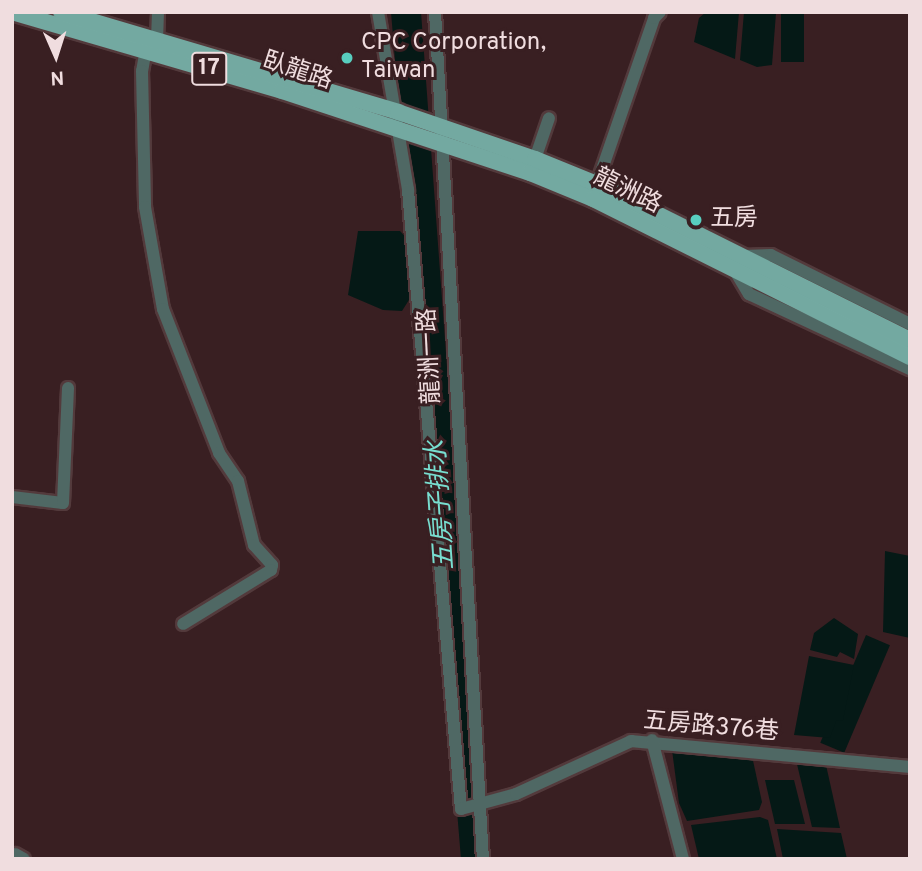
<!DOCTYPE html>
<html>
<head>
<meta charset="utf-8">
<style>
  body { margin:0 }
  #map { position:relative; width:922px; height:871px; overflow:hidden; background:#391f22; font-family:Overpass,"Noto Sans TC",sans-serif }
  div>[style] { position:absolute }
  .water>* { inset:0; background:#051916; transform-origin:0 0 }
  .roads { filter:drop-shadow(2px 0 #533a3c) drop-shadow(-2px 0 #533a3c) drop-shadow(0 2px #533a3c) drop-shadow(0 -2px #533a3c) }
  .minor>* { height:12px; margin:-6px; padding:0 6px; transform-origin:6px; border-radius:6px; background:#4f6864 }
  .major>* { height:16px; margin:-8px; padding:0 8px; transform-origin:8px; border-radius:8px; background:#73a9a1 }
  .dots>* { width:19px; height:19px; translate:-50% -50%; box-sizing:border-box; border:4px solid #391f22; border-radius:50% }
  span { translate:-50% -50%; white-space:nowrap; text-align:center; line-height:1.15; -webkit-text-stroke:6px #391f22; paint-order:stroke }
  .shield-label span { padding:2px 5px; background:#391f22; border:2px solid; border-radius:5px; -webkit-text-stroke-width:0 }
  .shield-label { font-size:23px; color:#f0dddf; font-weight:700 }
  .poi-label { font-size:24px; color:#f0dddf }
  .left { translate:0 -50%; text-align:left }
  .street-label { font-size:24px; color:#f0dddf }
  .water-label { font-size:26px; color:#78ded0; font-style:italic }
  .frame { position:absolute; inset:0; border:14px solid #f0dddf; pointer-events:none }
  .north { position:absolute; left:21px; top:21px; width:70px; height:70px; -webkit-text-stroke:5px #391f22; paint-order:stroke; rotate:177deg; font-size:19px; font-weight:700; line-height:28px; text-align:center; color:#f0dddf }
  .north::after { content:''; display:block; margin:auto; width:24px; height:32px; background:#f0dddf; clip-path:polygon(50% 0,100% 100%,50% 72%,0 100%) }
</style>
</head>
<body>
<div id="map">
  <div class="water">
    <div style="clip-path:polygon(391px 12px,421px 12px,483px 859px,461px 859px,414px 292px,402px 311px,383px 310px,348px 295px,358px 231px,400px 231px,410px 242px)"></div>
    <div style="clip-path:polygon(706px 12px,739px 12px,735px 59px,694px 42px,699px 18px)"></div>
    <div style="clip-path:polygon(744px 12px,776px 13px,772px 65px,757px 67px,740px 60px)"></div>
    <div style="left:781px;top:12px;width:23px;height:50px"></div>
    <div style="clip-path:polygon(885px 551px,910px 556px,910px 638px,883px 632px)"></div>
    <div style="clip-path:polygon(834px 618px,858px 634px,854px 659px,840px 652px,837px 657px,810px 650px,814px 633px)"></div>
    <div style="left:866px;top:635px;width:26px;height:117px;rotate:23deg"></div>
    <div style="clip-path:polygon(809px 656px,854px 665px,843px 720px,836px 721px,830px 738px,794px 735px)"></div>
    <div style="clip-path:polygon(672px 750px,752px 756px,762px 802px,759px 810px,687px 821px,679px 803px)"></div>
    <div style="clip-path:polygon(796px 760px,826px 765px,840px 828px,812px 827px)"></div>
    <div style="clip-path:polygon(765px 780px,794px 780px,805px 824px,775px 824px)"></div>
    <div style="clip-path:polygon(760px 817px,768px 820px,777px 859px,699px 859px,691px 825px)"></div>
    <div style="clip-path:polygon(777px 829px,841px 833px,847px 859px,783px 859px)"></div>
  </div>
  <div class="roads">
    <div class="minor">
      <div style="left:158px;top:12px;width:28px;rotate:92deg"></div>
      <div style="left:157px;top:40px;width:14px;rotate:141deg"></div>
      <div style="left:146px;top:49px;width:22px;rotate:100deg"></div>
      <div style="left:142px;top:71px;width:136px;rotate:88.7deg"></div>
      <div style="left:145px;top:207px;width:104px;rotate:80deg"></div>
      <div style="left:163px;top:309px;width:155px;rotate:68.7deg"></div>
      <div style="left:219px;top:453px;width:34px;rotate:56deg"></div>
      <div style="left:238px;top:481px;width:66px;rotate:76deg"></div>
      <div style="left:254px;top:545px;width:27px;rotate:48deg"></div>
      <div style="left:272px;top:565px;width:5px;rotate:101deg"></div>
      <div style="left:271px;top:570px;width:103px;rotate:148.5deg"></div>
      <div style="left:378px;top:12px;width:181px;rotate:80.4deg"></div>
      <div style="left:408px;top:190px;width:621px;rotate:85.11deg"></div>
      <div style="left:461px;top:809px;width:57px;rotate:-15.3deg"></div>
      <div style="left:516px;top:794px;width:127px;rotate:-24.7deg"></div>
      <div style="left:631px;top:741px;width:280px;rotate:5.3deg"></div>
      <div style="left:435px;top:12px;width:848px;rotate:86.76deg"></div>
      <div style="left:535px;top:159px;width:43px;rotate:-71.1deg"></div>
      <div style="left:597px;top:184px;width:176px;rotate:-71deg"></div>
      <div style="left:654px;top:18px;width:8px;rotate:-45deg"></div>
      <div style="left:744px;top:256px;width:27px;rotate:-2deg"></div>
      <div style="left:771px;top:255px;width:155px;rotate:26.4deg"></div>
      <div style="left:735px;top:271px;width:27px;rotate:59deg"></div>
      <div style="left:749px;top:294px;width:178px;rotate:25deg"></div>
      <div style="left:12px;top:497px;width:51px;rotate:6.7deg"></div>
      <div style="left:63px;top:503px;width:115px;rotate:-87.5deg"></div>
      <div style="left:652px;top:740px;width:123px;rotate:75.4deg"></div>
      <div style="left:15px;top:854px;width:10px;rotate:29deg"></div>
    </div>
    <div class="major">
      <div style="left:12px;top:12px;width:281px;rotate:16.3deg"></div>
      <div style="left:282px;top:91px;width:261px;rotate:18.3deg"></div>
      <div style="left:530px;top:173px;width:68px;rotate:22.4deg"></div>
      <div style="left:593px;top:199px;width:354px;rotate:26.5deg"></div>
      <div style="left:61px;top:12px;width:352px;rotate:16.5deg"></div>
      <div style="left:398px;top:112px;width:145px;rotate:18.9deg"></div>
      <div style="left:535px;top:159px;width:67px;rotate:22deg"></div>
      <div style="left:597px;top:184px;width:350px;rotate:26.5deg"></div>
    </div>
  </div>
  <div class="dots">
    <div style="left:347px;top:58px;background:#58cebf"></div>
    <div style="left:696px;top:220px;background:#58cebf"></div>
  </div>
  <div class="shield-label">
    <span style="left:209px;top:69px">17</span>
  </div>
  <div class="poi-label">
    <span class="left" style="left:361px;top:58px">CPC Corporation,<br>Taiwan</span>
    <span class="left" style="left:710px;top:220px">五房</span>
  </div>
  <div class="street-label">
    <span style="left:297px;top:72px;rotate:18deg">臥龍路</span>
    <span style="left:627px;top:192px;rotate:26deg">龍洲路</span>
    <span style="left:431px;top:356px;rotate:-93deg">龍洲一路</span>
    <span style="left:711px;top:728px;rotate:5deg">五房路376巷</span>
  </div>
  <div class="water-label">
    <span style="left:442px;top:505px;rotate:-94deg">五房子排水</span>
  </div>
  <div class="frame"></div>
  <div class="north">N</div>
</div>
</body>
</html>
